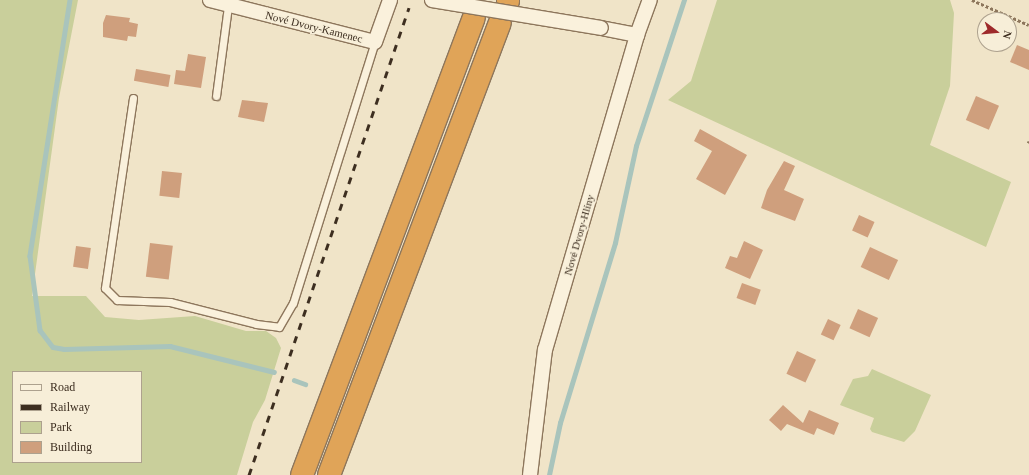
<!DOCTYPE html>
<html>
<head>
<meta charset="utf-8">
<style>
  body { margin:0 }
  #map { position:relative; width:1029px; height:475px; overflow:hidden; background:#f0e4c8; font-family:"Times New Roman",serif }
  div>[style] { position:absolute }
  .green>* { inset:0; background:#c9cf9b }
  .stream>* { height:4.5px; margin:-2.25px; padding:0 2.25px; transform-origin:2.25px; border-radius:2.25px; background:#a9c4bc }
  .building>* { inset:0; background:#cf9f7d; transform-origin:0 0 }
  .path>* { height:2.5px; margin-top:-1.25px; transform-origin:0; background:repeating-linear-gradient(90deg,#8d765c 0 3px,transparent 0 5px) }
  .roads { filter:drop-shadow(1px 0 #8d765c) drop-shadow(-1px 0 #8d765c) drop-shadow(0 1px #8d765c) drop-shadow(0 -1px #8d765c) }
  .lane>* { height:7px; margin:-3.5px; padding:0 3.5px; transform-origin:3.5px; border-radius:3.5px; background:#faf1dc }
  .street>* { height:14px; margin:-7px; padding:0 7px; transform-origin:7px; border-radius:7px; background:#faf1dc }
  .highway>* { height:22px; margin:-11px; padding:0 11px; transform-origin:11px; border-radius:11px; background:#e0a458 }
  .rail>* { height:3px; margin-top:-1.5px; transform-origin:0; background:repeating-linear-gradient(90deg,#3d2e20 0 7px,transparent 0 14px) }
  .bridges { filter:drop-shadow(1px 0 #8d765c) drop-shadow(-1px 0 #8d765c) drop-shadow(0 1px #8d765c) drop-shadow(0 -1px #8d765c) }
  .street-bridge>* { height:14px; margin:-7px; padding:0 7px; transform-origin:7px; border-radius:7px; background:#faf1dc }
  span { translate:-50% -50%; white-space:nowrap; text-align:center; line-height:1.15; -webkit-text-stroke:3.5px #f7eed8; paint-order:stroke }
  .street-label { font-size:11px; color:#3d2e20 }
  .legend { position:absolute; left:12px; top:371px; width:130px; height:92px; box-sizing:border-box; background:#f7eed8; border:1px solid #ada18e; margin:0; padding:5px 7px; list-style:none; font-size:12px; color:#3d2e20 }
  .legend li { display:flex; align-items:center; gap:8px; height:20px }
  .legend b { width:20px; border:1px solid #ada18e }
  .north { position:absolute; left:977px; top:12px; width:40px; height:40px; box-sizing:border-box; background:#f7eed8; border:1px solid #ada18e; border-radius:50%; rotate:106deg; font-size:11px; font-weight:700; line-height:16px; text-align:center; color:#3d2e20 }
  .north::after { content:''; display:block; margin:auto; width:14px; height:18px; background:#9e2a2b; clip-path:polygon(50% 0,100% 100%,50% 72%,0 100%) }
</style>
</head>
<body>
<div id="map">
  <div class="green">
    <div style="clip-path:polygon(evenodd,0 0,78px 0,59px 98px,32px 296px,86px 296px,105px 317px,139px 320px,195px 316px,246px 331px,266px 331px,276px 338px,281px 348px,265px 400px,253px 422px,237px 475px,0 475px,0 0,13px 372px,141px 372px,141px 462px,13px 462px,13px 372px)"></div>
    <div style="clip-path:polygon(717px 0,950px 0,954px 13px,950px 86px,930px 145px,1011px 182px,986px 247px,668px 100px,691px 81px)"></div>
    <div style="clip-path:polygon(872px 369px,931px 395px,915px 431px,904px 442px,872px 432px,870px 429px,874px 418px,840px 405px,853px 379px,868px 376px)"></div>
  </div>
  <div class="stream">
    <div style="left:70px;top:0;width:259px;rotate:98.9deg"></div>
    <div style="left:30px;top:256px;width:75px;rotate:82.3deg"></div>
    <div style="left:40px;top:330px;width:21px;rotate:53deg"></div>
    <div style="left:53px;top:347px;width:11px;rotate:10deg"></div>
    <div style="left:64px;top:349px;width:106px;rotate:-1.6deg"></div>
    <div style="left:170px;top:346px;width:107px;rotate:14deg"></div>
    <div style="left:294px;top:380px;width:12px;rotate:20deg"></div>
    <div style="left:549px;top:475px;width:53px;rotate:-78.1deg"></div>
    <div style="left:560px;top:423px;width:188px;rotate:-73deg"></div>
    <div style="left:615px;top:243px;width:99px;rotate:-77.8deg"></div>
    <div style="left:636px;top:146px;width:154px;rotate:-71.8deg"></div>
  </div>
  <div class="building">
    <div style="clip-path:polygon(106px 15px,130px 18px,129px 22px,138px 24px,136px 37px,128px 36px,127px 41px,103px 37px,103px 23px)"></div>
    <div style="clip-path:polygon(1017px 45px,1029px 50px,1029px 70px,1010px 62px)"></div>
    <div style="clip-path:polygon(188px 54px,206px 57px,201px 88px,174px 84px,176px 70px,185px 71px)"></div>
    <div style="left:136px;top:69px;width:35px;height:12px;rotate:10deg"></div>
    <div style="left:976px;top:96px;width:25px;height:26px;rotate:23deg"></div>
    <div style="clip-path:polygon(242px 100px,268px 103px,264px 122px,238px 117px)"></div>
    <div style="clip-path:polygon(700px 129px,747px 155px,725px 195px,696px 179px,712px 151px,694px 141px)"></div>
    <div style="clip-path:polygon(784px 161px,795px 166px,784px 190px,804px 199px,795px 221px,761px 208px,767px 190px)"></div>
    <div style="left:162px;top:171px;width:20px;height:25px;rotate:6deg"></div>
    <div style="left:859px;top:215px;width:17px;height:17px;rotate:24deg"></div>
    <div style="clip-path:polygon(744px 241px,763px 250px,750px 279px,725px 268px,730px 256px,737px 258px)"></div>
    <div style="left:150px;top:243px;width:23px;height:34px;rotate:7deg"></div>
    <div style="left:76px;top:246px;width:15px;height:21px;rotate:8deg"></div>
    <div style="left:870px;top:247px;width:31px;height:22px;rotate:25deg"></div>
    <div style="left:742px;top:283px;width:20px;height:16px;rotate:20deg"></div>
    <div style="left:858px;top:309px;width:22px;height:21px;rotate:24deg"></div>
    <div style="left:828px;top:319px;width:14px;height:17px;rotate:25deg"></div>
    <div style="left:797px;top:351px;width:21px;height:25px;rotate:25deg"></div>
    <div style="clip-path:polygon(783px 405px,803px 423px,809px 410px,839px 423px,834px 435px,817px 428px,814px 435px,787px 424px,781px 431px,769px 420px)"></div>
  </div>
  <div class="path">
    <div style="left:972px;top:0;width:62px;rotate:23.7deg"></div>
    <div style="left:1028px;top:143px;width:2px;rotate:-63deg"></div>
  </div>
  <div class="roads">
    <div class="lane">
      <div style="left:216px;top:96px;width:91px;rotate:-82.4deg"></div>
      <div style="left:133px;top:98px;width:192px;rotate:98.4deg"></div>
      <div style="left:105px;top:288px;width:17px;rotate:45deg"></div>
      <div style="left:117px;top:300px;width:53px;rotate:2.2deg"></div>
      <div style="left:170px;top:302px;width:89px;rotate:14.3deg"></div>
      <div style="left:256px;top:324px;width:23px;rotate:7deg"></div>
      <div style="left:279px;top:327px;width:28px;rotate:-60deg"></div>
      <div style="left:293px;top:303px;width:274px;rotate:-72.6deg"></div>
    </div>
    <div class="street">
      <div style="left:210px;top:0;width:170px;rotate:14.3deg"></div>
      <div style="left:375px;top:42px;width:45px;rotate:-70.3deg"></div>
      <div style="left:601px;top:28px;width:37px;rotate:11deg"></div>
      <div style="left:530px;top:475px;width:126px;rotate:-83.2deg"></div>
      <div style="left:545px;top:350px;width:328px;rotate:-73.7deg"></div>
      <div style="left:637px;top:35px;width:37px;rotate:-70deg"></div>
    </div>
    <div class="highway">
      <div style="left:508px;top:1px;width:1px;rotate:-90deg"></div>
      <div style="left:302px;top:475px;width:488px;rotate:-69.4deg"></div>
      <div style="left:329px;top:475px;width:483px;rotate:-69.3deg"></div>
    </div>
  </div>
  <div class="rail">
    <div style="left:249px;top:475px;width:494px;rotate:-71.1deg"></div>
  </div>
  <div class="bridges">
    <div class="street-bridge">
      <div style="left:432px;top:0;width:171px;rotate:9.4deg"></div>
    </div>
  </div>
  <div class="street-label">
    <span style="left:314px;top:27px;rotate:14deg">Nové Dvory-Kamenec</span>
    <span style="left:579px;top:235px;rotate:-74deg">Nové Dvory-Hlíny</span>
  </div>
  <ul class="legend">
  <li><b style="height:5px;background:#faf1dc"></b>Road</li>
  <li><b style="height:5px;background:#3d2e20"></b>Railway</li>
  <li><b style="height:11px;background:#c9cf9b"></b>Park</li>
  <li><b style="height:11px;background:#cf9f7d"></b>Building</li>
  </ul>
  <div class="north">N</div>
</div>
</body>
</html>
